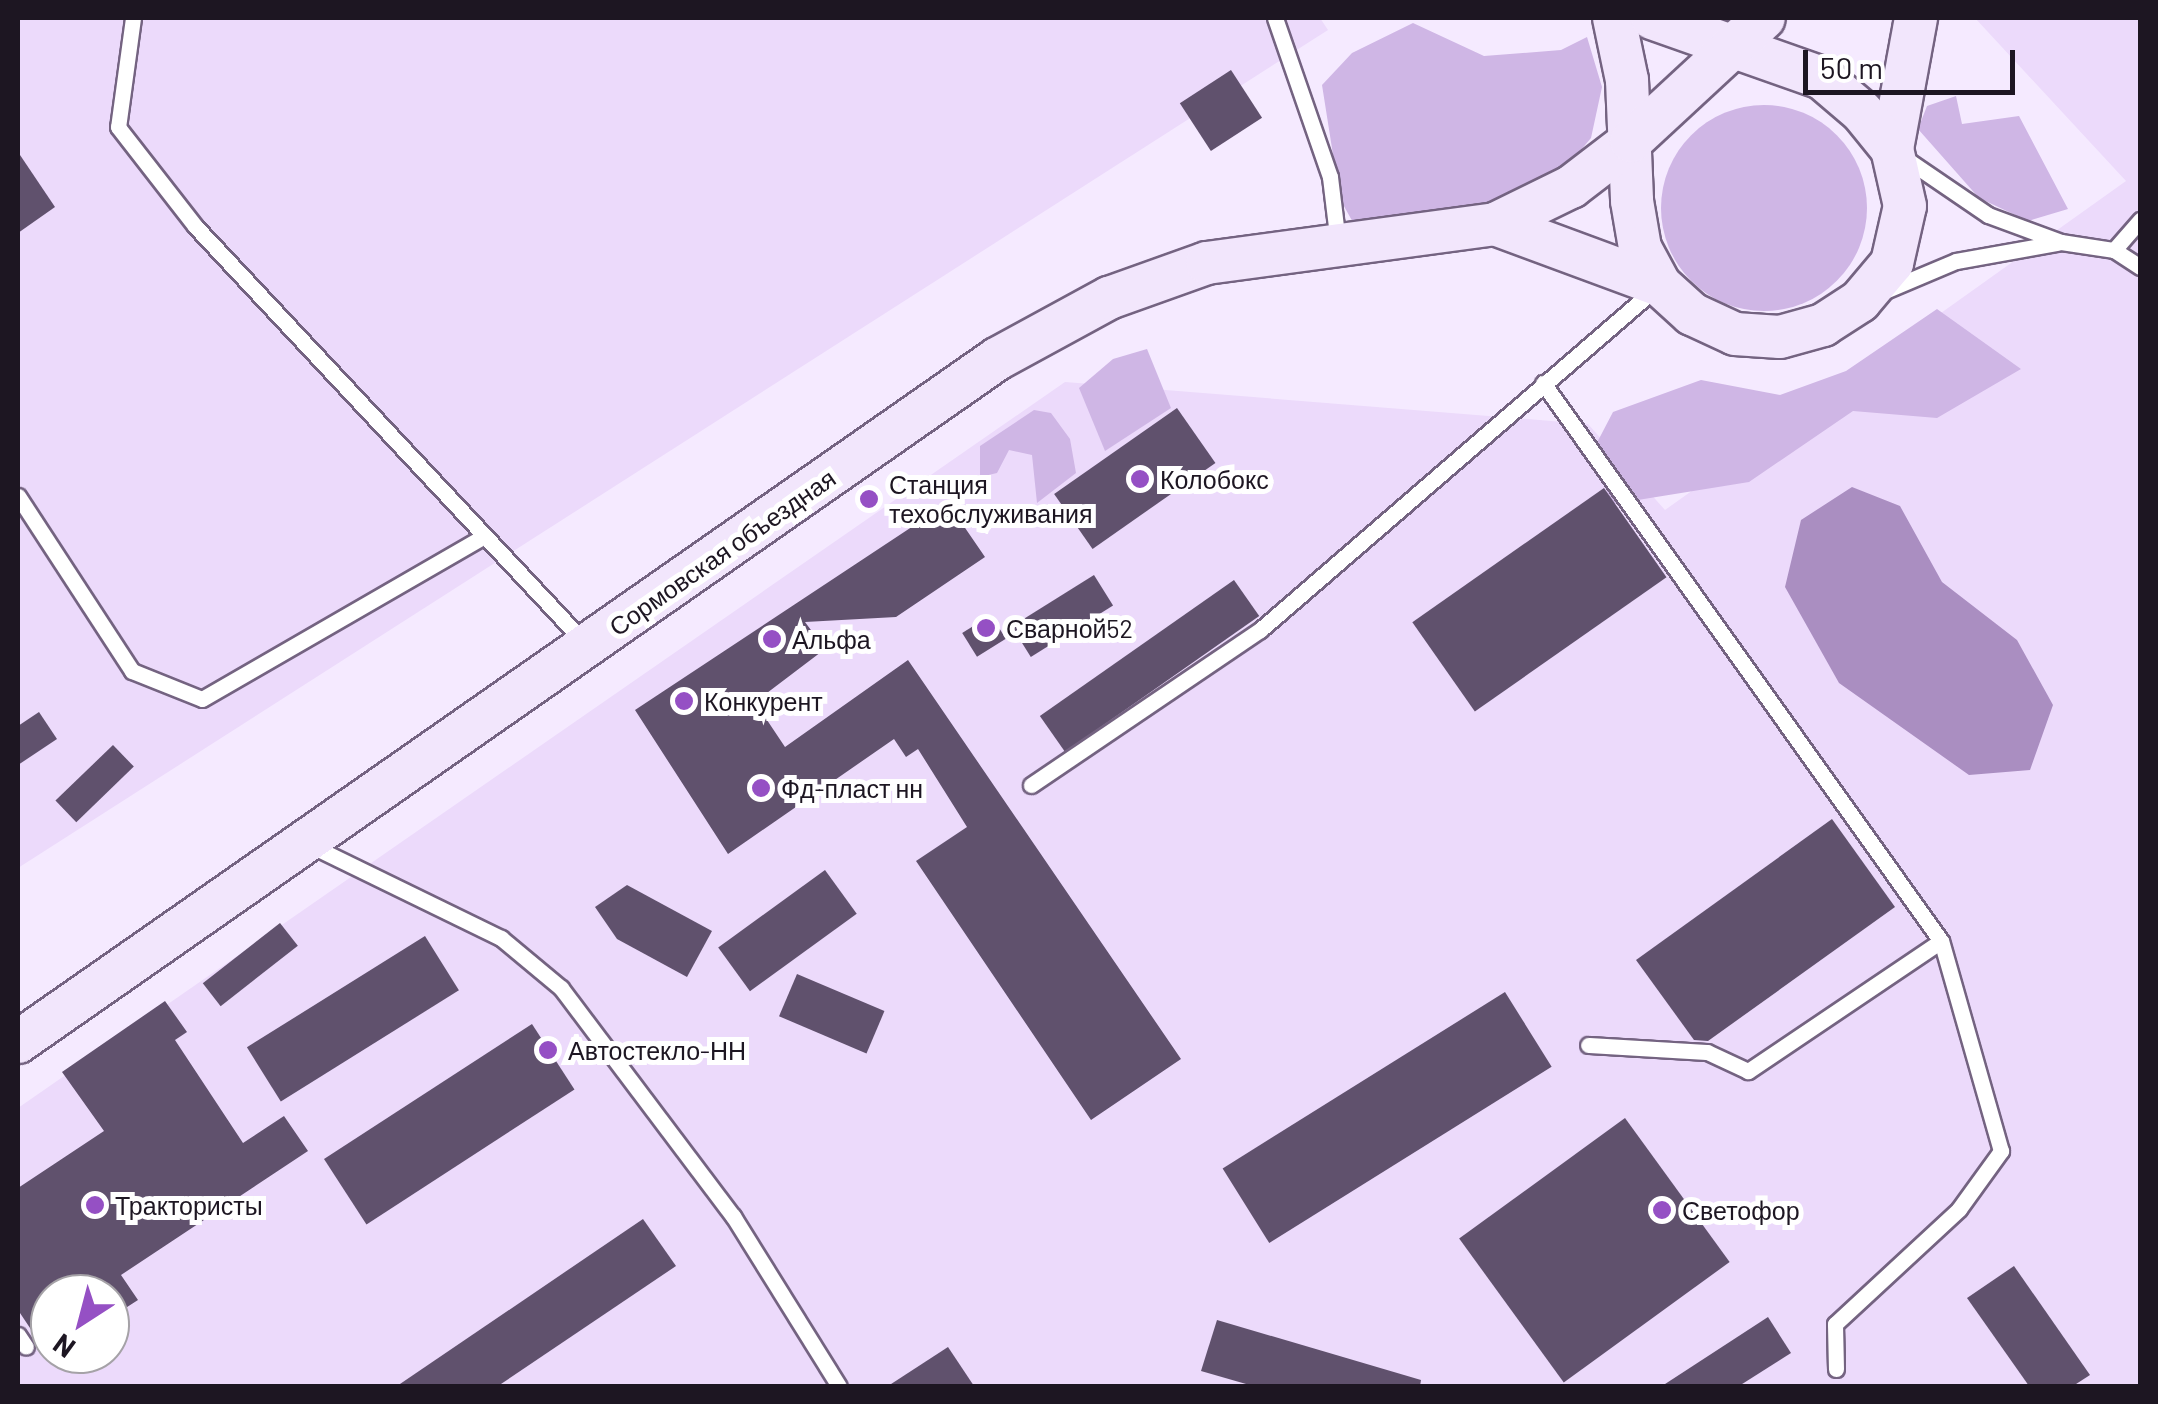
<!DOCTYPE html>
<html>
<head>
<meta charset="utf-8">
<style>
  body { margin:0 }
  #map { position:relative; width:2158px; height:1404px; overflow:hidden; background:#f5eaff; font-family:Barlow,sans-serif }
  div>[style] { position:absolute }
  .built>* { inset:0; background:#ecdafb }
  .green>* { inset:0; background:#cfb6e5 }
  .round { border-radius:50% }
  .water>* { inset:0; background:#aa8ec1 }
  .building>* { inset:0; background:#60516d; transform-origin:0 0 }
  .roads { filter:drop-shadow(2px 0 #746381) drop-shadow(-2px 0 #746381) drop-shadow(0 2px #746381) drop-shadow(0 -2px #746381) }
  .lane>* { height:15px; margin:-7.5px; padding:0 7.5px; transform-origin:7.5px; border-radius:7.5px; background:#fff }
  .secondary>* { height:42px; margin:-21px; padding:0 21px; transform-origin:21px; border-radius:21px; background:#f2e6fc }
  .dots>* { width:28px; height:28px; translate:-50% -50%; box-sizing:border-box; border:5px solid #fff; border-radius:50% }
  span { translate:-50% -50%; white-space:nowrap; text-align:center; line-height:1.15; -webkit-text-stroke:10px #fff; paint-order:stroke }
  .poi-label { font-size:25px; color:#1d1622 }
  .left { translate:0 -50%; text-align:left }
  .street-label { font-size:25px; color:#1d1622 }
  .frame { position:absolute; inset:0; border:20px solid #1d1622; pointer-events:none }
  .north { position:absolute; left:30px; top:1274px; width:100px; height:100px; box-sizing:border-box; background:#fff; border:2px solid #a5a2a7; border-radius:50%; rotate:216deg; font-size:28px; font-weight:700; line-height:40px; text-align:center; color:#1d1622 }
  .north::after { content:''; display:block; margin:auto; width:35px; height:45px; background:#9550c4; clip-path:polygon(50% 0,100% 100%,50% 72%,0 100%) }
  .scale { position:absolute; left:1803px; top:50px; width:212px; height:45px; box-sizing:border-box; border:5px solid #1d1622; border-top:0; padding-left:12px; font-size:30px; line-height:35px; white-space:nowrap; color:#1d1622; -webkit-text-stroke:8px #fff; paint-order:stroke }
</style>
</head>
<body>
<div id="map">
  <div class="built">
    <div style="clip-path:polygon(18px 18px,1320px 18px,1328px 30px,18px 868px)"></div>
    <div style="clip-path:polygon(evenodd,1975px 18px,2140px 18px,2140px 1386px,18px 1386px,18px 1108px,1065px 382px,1588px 424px,1665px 510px,2126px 181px,1975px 18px,50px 1294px,110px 1294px,110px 1354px,50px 1354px,50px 1294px)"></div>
  </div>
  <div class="green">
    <div style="clip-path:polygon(1413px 23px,1484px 56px,1561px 50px,1587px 37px,1602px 87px,1591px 138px,1553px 183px,1491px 214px,1360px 235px,1340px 199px,1322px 85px,1352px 53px)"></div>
    <div style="clip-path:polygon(1956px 96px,1962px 124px,2019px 116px,2068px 209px,2028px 221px,1979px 198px,1918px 129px,1927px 106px)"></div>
    <div class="round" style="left:1661px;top:105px;width:206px;height:206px"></div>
    <div style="clip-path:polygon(1937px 309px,2021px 369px,1937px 418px,1853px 411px,1749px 482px,1613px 504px,1590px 456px,1613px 412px,1701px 380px,1780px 395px,1846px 371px)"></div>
    <div style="clip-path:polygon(1147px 349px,1171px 408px,1105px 451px,1079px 388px,1113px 359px)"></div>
    <div style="clip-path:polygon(1034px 410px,1051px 413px,1070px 439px,1076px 473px,1037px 503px,1032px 455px,1009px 450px,997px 473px,980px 477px,980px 446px)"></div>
  </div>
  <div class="water">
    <div style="clip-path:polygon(1852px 487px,1900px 506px,1942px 582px,2017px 640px,2053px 705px,2030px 770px,1969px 775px,1839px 683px,1785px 587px,1801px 520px)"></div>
  </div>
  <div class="building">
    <div style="left:1231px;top:70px;width:57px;height:61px;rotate:57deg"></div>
    <div style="clip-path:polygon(18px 152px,55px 207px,18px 233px)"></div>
    <div style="left:1177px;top:408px;width:67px;height:150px;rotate:55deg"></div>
    <div style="left:1604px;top:488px;width:109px;height:234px;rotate:55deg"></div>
    <div style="clip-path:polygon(948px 503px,985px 557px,896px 617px,805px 622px,825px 649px,755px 702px,785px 747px,908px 660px,1181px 1059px,1091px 1120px,916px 861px,967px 827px,918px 749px,906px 757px,894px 739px,728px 854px,635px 710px)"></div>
    <div style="left:1094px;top:575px;width:36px;height:97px;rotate:58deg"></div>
    <div style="left:1234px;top:580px;width:44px;height:237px;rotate:55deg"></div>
    <div style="left:991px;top:615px;width:28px;height:34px;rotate:58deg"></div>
    <div style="clip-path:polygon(39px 712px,57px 739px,18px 765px,18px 726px)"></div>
    <div style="left:113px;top:745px;width:30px;height:80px;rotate:46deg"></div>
    <div style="clip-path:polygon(1832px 819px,1895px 907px,1708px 1041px,1694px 1040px,1636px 960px)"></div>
    <div style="left:825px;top:870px;width:54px;height:132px;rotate:54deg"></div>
    <div style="clip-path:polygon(627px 885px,712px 931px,687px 977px,617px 939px,595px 907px)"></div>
    <div style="left:280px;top:923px;width:29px;height:98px;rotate:52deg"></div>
    <div style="left:425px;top:936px;width:64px;height:210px;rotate:58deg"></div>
    <div style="left:797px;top:974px;width:95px;height:46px;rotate:23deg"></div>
    <div style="left:1505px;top:992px;width:88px;height:333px;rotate:58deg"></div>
    <div style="clip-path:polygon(165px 1001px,187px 1032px,175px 1040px,243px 1143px,284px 1116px,308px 1151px,121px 1275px,138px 1300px,110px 1318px,110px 1294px,50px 1294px,50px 1358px,18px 1310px,18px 1188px,104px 1131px,62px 1072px)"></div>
    <div style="left:532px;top:1024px;width:78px;height:248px;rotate:57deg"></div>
    <div style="left:1625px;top:1118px;width:178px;height:205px;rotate:54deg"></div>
    <div style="clip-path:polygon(643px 1219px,676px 1266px,498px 1386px,397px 1386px)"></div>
    <div style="clip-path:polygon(2014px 1266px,2090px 1375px,2073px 1386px,2029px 1386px,1967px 1298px)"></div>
    <div style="clip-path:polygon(1768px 1317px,1791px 1353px,1739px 1386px,1662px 1386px)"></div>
    <div style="clip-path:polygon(1217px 1320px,1421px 1380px,1420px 1386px,1253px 1386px,1201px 1371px)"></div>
    <div style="clip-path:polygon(948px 1347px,974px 1386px,888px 1386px)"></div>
  </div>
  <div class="roads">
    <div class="lane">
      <div style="left:133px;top:18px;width:110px;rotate:97.8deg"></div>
      <div style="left:118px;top:127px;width:125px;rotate:52.1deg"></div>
      <div style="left:195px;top:226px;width:571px;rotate:46.92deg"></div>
      <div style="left:1275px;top:18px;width:168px;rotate:70.9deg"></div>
      <div style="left:1330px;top:177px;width:66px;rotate:83.1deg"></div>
      <div style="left:1903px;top:157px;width:103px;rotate:34.3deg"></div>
      <div style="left:1988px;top:215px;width:78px;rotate:20.3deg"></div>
      <div style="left:2061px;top:242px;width:54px;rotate:8.6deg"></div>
      <div style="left:2114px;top:250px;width:31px;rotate:33deg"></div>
      <div style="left:2114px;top:250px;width:40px;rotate:-49deg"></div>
      <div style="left:1887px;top:290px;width:75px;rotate:-22.8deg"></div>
      <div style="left:1956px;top:261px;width:103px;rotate:-10.1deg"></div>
      <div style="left:1543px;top:383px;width:685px;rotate:54.5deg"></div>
      <div style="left:1941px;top:941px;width:233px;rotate:146deg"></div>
      <div style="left:1748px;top:1071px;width:45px;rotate:-155.1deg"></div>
      <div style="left:1707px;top:1052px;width:119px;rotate:-176.6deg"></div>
      <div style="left:18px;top:496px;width:209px;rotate:56.9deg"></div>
      <div style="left:132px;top:671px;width:75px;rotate:21.8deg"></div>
      <div style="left:202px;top:699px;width:326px;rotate:-30deg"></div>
      <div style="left:1031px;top:785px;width:277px;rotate:-34.1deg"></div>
      <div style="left:1260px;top:630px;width:525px;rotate:-40.83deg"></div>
      <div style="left:308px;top:844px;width:215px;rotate:26deg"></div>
      <div style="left:501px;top:938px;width:78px;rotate:39.8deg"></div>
      <div style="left:561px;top:988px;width:286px;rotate:53deg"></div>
      <div style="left:733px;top:1216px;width:200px;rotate:58.1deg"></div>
      <div style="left:18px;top:1335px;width:14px;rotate:56deg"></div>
      <div style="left:1836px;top:1369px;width:45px;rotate:-91.3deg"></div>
      <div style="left:1835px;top:1324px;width:169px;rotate:-42.8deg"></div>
      <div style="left:1959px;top:1209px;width:72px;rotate:-54.1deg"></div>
      <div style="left:2001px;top:1151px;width:218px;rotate:-105.9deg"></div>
    </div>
    <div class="secondary">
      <div style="left:1614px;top:18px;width:63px;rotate:78.2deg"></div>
      <div style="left:1627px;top:80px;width:121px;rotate:87.6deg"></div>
      <div style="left:1632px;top:201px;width:48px;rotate:80.3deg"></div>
      <div style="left:1640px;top:248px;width:42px;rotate:61.6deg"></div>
      <div style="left:1892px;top:149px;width:133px;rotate:-79.6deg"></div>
      <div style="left:1495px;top:224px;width:176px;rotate:20.3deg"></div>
      <div style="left:1660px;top:285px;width:43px;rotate:42.2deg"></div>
      <div style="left:1692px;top:314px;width:47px;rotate:24.9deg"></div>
      <div style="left:1735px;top:334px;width:45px;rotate:3.8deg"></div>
      <div style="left:1780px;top:337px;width:45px;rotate:-15.6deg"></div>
      <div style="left:1823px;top:325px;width:44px;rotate:-33deg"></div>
      <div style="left:1860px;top:301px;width:50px;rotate:-49.9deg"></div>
      <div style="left:1892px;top:263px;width:58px;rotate:-77.2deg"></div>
      <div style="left:1905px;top:206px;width:58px;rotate:-102.8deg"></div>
      <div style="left:1892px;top:149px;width:48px;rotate:-129deg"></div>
      <div style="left:1862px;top:112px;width:52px;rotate:-139.6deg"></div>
      <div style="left:1822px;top:78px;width:180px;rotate:-160.6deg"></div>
      <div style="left:18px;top:1042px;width:1194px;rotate:-34.9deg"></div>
      <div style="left:997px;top:359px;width:128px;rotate:-28.6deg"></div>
      <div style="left:1109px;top:298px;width:104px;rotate:-19.7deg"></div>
      <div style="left:1207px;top:263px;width:291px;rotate:-7.7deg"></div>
      <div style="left:1495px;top:224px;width:85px;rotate:-26deg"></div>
      <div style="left:1571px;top:187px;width:76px;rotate:-37.5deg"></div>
      <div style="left:1631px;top:141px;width:181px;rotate:-42.8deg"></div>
    </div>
  </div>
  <div class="dots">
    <div style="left:1140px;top:479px;background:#9550c4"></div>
    <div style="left:869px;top:499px;background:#9550c4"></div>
    <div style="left:986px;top:628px;background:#9550c4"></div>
    <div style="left:772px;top:639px;background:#9550c4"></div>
    <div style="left:684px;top:701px;background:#9550c4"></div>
    <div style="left:761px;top:788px;background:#9550c4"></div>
    <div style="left:548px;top:1050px;background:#9550c4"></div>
    <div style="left:95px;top:1205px;background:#9550c4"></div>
    <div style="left:1662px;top:1210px;background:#9550c4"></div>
  </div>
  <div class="poi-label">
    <span class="left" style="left:1160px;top:479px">Колобокс</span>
    <span class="left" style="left:889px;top:499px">Станция<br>техобслуживания</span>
    <span class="left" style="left:1006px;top:628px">Сварной52</span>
    <span class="left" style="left:792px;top:639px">Альфа</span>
    <span class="left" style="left:704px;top:701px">Конкурент</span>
    <span class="left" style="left:781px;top:788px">Фд-пласт нн</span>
    <span class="left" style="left:568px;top:1050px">Автостекло-НН</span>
    <span class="left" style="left:115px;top:1205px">Трактористы</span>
    <span class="left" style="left:1682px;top:1210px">Светофор</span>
  </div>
  <div class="street-label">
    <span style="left:722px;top:552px;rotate:-35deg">Сормовская объездная</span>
  </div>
  <div class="frame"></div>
  <div class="north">N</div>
  <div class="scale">50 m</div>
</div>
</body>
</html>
